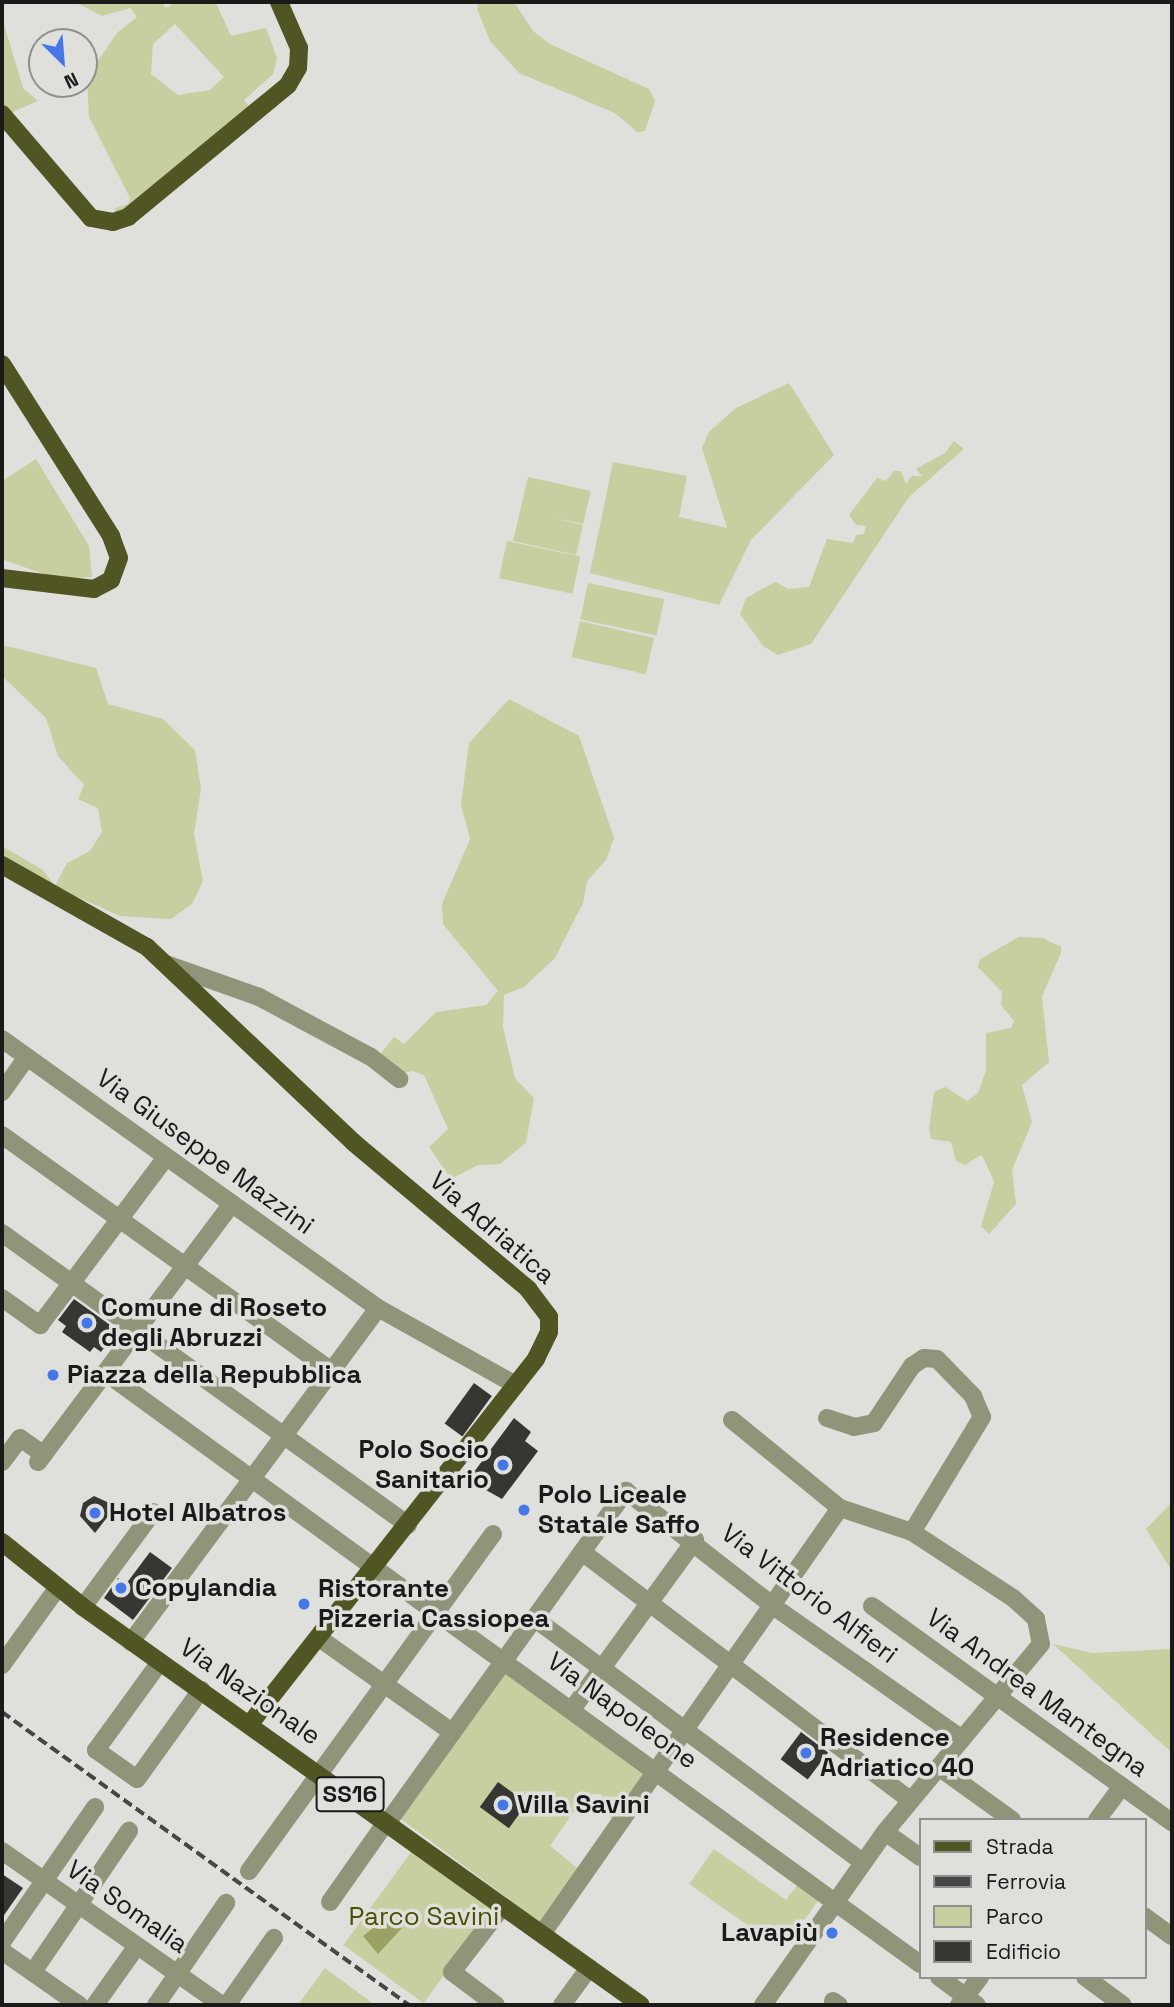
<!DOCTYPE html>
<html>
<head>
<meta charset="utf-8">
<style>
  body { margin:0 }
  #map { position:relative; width:1174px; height:2007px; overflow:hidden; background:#dfe0dc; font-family:"Space Grotesk",sans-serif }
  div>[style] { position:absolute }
  .green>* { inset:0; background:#c7ce9f; transform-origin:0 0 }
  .water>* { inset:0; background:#9aa162 }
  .building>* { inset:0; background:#363733; transform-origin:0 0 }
  .minor>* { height:18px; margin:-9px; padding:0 9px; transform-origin:9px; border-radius:9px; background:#909479 }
  .major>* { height:18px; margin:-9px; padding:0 9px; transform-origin:9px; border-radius:9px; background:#505523 }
  .rail>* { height:3.5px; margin-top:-1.75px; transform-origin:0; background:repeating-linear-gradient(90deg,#464644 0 10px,transparent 0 15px) }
  .dots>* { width:19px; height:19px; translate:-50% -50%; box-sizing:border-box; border:4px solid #dfe0dc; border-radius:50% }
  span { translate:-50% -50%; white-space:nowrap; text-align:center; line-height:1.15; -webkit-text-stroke:7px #dfe0dc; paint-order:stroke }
  .shield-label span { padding:2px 5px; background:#dfe0dc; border:2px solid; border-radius:5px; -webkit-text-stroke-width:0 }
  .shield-label { font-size:24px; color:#1a1a19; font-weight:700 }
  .street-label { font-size:26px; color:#1a1a19 }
  .poi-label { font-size:26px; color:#1a1a19; font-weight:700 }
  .left { translate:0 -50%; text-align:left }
  .right { translate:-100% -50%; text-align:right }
  .park-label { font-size:26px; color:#4a4f01 }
  .frame { position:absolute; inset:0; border:4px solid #1a1a19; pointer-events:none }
  .legend { position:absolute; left:919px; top:1818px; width:228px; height:161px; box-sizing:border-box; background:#dfe0dc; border:2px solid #90918e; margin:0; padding:9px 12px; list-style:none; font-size:21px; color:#1a1a19 }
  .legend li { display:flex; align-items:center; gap:14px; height:35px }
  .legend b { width:35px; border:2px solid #90918e }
  .north { position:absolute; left:28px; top:28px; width:70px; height:70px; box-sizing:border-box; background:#dfe0dc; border:2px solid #90918e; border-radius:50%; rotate:155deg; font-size:19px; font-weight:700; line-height:28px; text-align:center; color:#1a1a19 }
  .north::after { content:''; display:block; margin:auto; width:24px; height:32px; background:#4577e8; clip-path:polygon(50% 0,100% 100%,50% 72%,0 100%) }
</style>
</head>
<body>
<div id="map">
  <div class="green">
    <div style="clip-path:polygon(evenodd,75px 2px,161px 2px,166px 8px,175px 2px,205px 2px,217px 5px,231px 36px,266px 28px,277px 58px,273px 74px,244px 100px,252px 110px,118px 218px,114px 209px,128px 204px,130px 198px,89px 117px,87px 77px,117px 33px,137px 17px,130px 8px,102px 16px,75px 2px,175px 24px,224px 77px,210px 90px,178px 95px,151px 74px,153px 44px,175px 24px)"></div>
    <div style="clip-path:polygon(479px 2px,514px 2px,533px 31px,550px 44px,649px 89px,655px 101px,645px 131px,637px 132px,615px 113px,519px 73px,490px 41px,477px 9px)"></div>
    <div style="clip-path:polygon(2px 18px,23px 88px,38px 101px,8px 114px,2px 107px)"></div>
    <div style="clip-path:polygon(789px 383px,834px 455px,751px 540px,719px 605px,590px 573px,613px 462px,687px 476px,679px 517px,727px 528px,702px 448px,709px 432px,736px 408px)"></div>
    <div style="clip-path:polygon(954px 441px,964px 449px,909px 497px,811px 644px,778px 655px,763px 646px,740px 614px,746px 598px,775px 582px,789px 589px,809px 587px,827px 539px,853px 543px,856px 535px,864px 534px,866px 526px,856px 525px,849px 515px,877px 478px,886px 481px,894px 471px,901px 471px,906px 484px,912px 476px,922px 476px,916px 469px,945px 453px)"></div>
    <div style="clip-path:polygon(36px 459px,89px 546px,92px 577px,57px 579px,2px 559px,2px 481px)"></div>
    <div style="clip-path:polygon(528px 477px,591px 491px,583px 524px,551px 517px,583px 525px,576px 555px,513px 541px)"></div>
    <div style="left:507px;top:541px;width:75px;height:38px;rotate:12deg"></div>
    <div style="left:588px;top:583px;width:78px;height:37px;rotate:12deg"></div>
    <div style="left:580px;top:621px;width:76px;height:37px;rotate:13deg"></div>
    <div style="clip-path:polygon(2px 645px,96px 668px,108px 704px,163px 719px,195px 750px,201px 789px,194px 834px,203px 881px,192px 904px,171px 919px,120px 916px,2px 863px,2px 846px,43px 870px,55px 886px,67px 863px,90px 851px,102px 832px,98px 808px,78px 799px,84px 785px,58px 756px,46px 718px,2px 676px)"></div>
    <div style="clip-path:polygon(509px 699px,579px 736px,614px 838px,606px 860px,587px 881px,583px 903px,555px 958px,524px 987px,504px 995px,503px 1027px,515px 1078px,534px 1098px,526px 1143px,500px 1164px,478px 1165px,451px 1179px,429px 1147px,448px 1129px,424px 1075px,412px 1071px,396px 1075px,377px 1058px,394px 1037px,404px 1044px,436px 1012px,486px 1005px,498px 991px,443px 924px,442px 904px,470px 839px,461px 805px,469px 743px)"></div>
    <div style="clip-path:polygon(1019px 937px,1043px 938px,1061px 947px,1061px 953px,1042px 996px,1049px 1062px,1022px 1085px,1032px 1122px,1012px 1170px,1016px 1204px,989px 1234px,981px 1226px,994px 1182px,985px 1161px,981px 1155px,965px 1165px,956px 1161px,951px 1142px,931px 1139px,929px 1129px,934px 1092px,945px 1087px,967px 1101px,978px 1093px,986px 1071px,986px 1033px,1011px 1028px,1014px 1021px,1001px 1005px,1002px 992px,978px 967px,980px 959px)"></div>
    <div style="clip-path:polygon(1172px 1502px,1172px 1571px,1146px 1529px)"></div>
    <div style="clip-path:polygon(1053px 1644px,1092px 1653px,1172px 1649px,1172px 1753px)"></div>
    <div style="clip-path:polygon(504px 1663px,653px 1770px,612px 1822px,601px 1794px,585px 1795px,550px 1846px,580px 1870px,544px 1925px,398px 1817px)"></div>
    <div style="left:414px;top:1848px;width:99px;height:120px;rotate:36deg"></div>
    <div style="clip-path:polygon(714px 1849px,786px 1900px,801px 1880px,822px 1895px,783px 1950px,689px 1884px)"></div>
    <div style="clip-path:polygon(325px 1968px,375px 2005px,298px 2005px)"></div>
  </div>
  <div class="water">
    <div style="clip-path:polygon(387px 1917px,402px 1928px,378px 1954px,363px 1936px)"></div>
  </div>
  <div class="building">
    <div style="clip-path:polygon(74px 1299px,117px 1330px,101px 1352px,94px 1347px,90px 1352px,62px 1332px,66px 1326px,58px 1320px)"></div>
    <div style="left:474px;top:1383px;width:22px;height:50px;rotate:36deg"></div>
    <div style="clip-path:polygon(514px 1418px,531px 1432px,525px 1441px,538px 1451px,502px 1499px,468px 1480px)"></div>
    <div style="clip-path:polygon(94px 1496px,116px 1506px,95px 1533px,80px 1516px,83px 1503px)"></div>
    <div style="clip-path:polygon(150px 1552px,172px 1568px,133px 1620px,104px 1598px,118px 1578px,126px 1584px)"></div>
    <div style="left:801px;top:1732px;width:34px;height:34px;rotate:37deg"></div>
    <div style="left:498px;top:1782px;width:36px;height:31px;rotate:36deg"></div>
    <div style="clip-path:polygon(2px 1874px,23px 1888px,2px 1918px)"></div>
  </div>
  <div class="minor">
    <div style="left:166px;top:964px;width:99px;rotate:19.5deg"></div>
    <div style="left:259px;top:997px;width:127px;rotate:28.2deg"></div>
    <div style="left:371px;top:1057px;width:36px;rotate:38deg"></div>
    <div style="left:2px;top:1039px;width:462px;rotate:35.6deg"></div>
    <div style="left:378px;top:1308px;width:158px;rotate:29.2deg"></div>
    <div style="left:2px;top:1092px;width:43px;rotate:-54.5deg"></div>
    <div style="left:2px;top:1135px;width:406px;rotate:35.6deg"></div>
    <div style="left:2px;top:1233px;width:500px;rotate:35.72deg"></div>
    <div style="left:2px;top:1298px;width:47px;rotate:35.4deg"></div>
    <div style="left:40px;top:1325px;width:210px;rotate:-53.1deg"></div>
    <div style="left:106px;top:1373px;width:1006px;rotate:35.98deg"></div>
    <div style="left:827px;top:1418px;width:28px;rotate:18deg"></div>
    <div style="left:854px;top:1427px;width:20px;rotate:-11deg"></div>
    <div style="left:874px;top:1423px;width:69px;rotate:-56.3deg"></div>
    <div style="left:912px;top:1366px;width:14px;rotate:-34deg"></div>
    <div style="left:924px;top:1358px;width:13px;rotate:4deg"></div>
    <div style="left:937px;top:1359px;width:52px;rotate:45.8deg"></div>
    <div style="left:973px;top:1396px;width:23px;rotate:67deg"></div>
    <div style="left:982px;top:1417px;width:135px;rotate:121.3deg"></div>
    <div style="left:732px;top:1420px;width:139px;rotate:39.2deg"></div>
    <div style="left:840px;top:1508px;width:76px;rotate:18.4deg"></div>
    <div style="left:912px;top:1532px;width:121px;rotate:33.2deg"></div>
    <div style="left:1013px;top:1598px;width:31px;rotate:42deg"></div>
    <div style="left:1036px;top:1619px;width:25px;rotate:79deg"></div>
    <div style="left:1041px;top:1644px;width:244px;rotate:129.7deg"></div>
    <div style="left:885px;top:1832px;width:212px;rotate:125.2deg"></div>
    <div style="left:2px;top:1462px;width:30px;rotate:-53deg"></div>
    <div style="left:20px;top:1438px;width:29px;rotate:35deg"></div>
    <div style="left:38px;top:1462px;width:323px;rotate:-53.1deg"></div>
    <div style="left:582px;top:1552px;width:411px;rotate:37.1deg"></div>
    <div style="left:872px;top:1606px;width:370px;rotate:35.8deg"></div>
    <div style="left:83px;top:1607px;width:118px;rotate:-53.6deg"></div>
    <div style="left:534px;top:1618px;width:410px;rotate:36.6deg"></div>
    <div style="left:319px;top:1638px;width:163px;rotate:35.3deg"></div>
    <div style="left:131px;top:1642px;width:415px;rotate:-53.5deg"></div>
    <div style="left:160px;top:1662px;width:109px;rotate:126deg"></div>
    <div style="left:96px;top:1750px;width:50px;rotate:35.3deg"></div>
    <div style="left:137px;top:1779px;width:110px;rotate:-54.3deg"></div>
    <div style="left:2px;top:1665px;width:96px;rotate:-54.3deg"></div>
    <div style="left:573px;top:1708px;width:208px;rotate:-54deg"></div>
    <div style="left:940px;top:1768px;width:89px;rotate:35.8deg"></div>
    <div style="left:1097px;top:1820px;width:42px;rotate:-53.7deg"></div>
    <div style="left:388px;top:1822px;width:408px;rotate:-54.3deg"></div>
    <div style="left:626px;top:1491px;width:187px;rotate:38deg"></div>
    <div style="left:773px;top:1606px;width:231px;rotate:35.1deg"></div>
    <div style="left:885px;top:1832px;width:43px;rotate:35.5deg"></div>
    <div style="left:2px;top:1851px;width:269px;rotate:35deg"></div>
    <div style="left:249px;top:1871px;width:416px;rotate:-54.1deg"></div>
    <div style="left:330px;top:1902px;width:99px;rotate:-54.9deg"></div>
    <div style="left:1144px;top:1916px;width:34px;rotate:36deg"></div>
    <div style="left:542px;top:1934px;width:520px;rotate:-55.03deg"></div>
    <div style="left:2px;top:1942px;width:164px;rotate:-55.4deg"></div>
    <div style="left:2px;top:1951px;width:94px;rotate:35deg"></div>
    <div style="left:33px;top:1972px;width:171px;rotate:-55.8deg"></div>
    <div style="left:939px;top:1977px;width:47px;rotate:36.4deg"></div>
    <div style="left:1085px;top:1977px;width:47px;rotate:36.4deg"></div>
    <div style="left:833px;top:2001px;width:7px;rotate:34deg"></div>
    <div style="left:95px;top:2005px;width:72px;rotate:-54.6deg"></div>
    <div style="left:156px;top:2005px;width:124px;rotate:-55.5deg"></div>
    <div style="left:227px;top:2005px;width:82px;rotate:-55deg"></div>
    <div style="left:496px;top:2005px;width:55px;rotate:-143.1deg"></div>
    <div style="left:452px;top:1972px;width:83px;rotate:-52.3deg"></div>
    <div style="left:562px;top:2005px;width:46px;rotate:-53.9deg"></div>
    <div style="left:959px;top:2005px;width:35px;rotate:-53deg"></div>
  </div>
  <div class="major">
    <div style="left:2px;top:114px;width:137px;rotate:49.4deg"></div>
    <div style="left:91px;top:218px;width:22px;rotate:10deg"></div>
    <div style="left:113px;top:222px;width:16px;rotate:-18deg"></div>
    <div style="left:128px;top:217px;width:207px;rotate:-39.5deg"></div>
    <div style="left:288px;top:85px;width:20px;rotate:-60deg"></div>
    <div style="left:298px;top:68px;width:20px;rotate:-87deg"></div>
    <div style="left:299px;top:48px;width:50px;rotate:-113.5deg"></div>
    <div style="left:2px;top:364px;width:204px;rotate:57.6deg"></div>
    <div style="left:111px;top:536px;width:23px;rotate:70deg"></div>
    <div style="left:119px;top:558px;width:23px;rotate:110deg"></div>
    <div style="left:111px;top:580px;width:19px;rotate:152deg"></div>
    <div style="left:94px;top:589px;width:93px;rotate:-173.2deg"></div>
    <div style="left:2px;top:865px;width:167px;rotate:29.5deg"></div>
    <div style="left:147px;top:947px;width:284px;rotate:43.4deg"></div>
    <div style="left:353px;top:1142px;width:229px;rotate:40deg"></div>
    <div style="left:528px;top:1289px;width:35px;rotate:53deg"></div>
    <div style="left:549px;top:1317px;width:15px;rotate:90deg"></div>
    <div style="left:549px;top:1332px;width:30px;rotate:116deg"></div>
    <div style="left:536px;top:1359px;width:464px;rotate:128.1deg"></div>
    <div style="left:2px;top:1542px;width:104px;rotate:38.7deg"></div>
    <div style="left:83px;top:1607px;width:685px;rotate:35.5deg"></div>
  </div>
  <div class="rail">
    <div style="left:2px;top:1712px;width:501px;rotate:35.75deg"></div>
  </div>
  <div class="dots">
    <div style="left:87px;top:1323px;background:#4577e8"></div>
    <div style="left:53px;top:1375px;background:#4577e8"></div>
    <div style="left:503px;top:1465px;background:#4577e8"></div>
    <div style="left:524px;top:1510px;background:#4577e8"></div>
    <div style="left:95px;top:1513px;background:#4577e8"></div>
    <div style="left:121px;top:1588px;background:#4577e8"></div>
    <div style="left:304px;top:1604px;background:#4577e8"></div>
    <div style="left:806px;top:1753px;background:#4577e8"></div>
    <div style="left:503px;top:1805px;background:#4577e8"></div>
    <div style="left:832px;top:1933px;background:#4577e8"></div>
  </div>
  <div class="shield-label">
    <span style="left:350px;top:1794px">SS16</span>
  </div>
  <div class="street-label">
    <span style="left:205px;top:1152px;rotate:36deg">Via Giuseppe Mazzini</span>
    <span style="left:492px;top:1228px;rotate:41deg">Via Adriatica</span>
    <span style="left:809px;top:1594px;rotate:37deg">Via Vittorio Alfieri</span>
    <span style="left:250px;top:1692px;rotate:35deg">Via Nazionale</span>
    <span style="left:1037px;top:1693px;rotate:36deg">Via Andrea Mantegna</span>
    <span style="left:622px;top:1711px;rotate:36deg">Via Napoleone</span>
    <span style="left:127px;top:1907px;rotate:35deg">Via Somalia</span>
  </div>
  <div class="poi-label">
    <span class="left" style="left:101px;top:1323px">Comune di Roseto<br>degli Abruzzi</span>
    <span class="left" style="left:67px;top:1375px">Piazza della Repubblica</span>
    <span class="right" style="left:489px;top:1465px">Polo Socio<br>Sanitario</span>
    <span class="left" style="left:538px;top:1510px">Polo Liceale<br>Statale Saffo</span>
    <span class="left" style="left:109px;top:1513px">Hotel Albatros</span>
    <span class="left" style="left:135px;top:1588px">Copylandia</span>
    <span class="left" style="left:318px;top:1604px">Ristorante<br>Pizzeria Cassiopea</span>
    <span class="left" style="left:820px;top:1753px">Residence<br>Adriatico 40</span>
    <span class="left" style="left:517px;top:1805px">Villa Savini</span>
    <span class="right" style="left:818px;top:1933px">Lavapiù</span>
  </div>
  <div class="park-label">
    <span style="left:424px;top:1917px">Parco Savini</span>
  </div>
  <div class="frame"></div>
  <ul class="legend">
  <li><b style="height:9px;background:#505523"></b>Strada</li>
  <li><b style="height:9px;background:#464644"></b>Ferrovia</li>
  <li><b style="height:19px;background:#c7ce9f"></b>Parco</li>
  <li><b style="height:19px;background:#363733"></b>Edificio</li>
  </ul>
  <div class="north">N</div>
</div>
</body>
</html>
